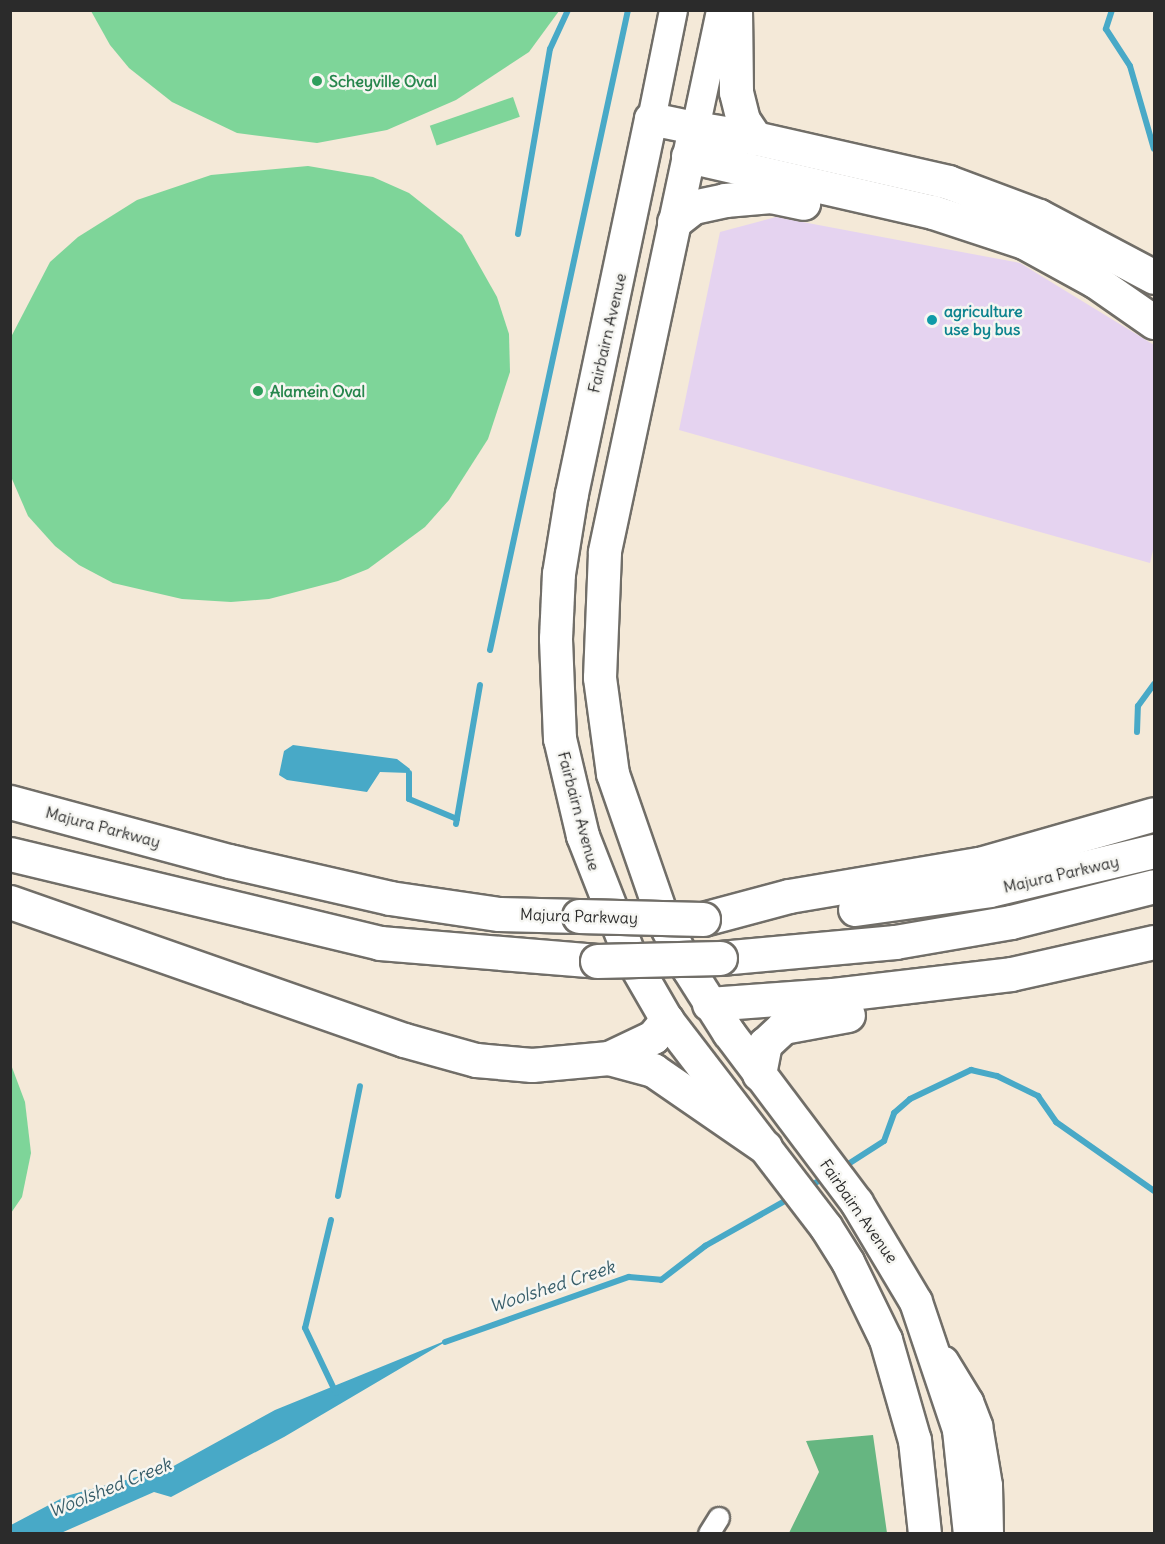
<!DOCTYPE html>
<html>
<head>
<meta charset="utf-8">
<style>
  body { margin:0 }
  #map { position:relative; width:1165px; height:1544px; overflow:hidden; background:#f4e9d8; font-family:Delius,sans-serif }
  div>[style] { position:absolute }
  .built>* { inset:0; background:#e5d3f0 }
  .green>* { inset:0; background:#7ed599; transform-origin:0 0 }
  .forest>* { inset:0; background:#66b681 }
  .water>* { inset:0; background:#48a9c7 }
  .stream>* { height:6px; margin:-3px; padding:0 3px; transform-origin:3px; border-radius:3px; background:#48a9c7 }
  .roads { filter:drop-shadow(2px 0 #716e68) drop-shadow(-2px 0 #716e68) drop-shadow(0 2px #716e68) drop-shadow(0 -2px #716e68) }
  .minor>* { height:20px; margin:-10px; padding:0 10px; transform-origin:10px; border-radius:10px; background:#fff }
  .secondary>* { height:27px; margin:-13.5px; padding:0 13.5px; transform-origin:13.5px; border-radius:13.5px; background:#fff }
  .primary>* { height:32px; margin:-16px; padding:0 16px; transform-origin:16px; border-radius:16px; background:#fff }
  .motorway>* { height:33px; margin:-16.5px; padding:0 16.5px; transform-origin:16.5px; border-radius:16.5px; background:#fff }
  .bridges { filter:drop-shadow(2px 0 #716e68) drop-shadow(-2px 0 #716e68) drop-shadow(0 2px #716e68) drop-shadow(0 -2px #716e68) }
  .motorway-bridge>* { height:33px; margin:-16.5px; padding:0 16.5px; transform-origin:16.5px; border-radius:16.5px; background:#fff }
  .dots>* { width:16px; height:16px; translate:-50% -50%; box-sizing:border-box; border:3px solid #f6f6f2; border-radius:50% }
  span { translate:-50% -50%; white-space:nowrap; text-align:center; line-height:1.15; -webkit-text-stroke:5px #f6f6f2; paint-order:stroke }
  .leisure-label { font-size:16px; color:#27864d; font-weight:700 }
  .left { translate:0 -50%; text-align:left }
  .culture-label { font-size:16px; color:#0d838f; font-weight:700 }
  .street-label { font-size:16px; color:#2b2b2b }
  .water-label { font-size:18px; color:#375d69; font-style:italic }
  .frame { position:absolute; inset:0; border:12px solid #2b2b2b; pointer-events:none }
</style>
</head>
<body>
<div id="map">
  <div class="built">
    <div style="clip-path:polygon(776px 217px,1020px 263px,1154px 345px,1154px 546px,1150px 563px,679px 430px,720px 232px)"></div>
  </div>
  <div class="green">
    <div style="clip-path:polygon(91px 11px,91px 10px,559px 11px,529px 52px,456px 100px,387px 130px,317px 143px,237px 133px,172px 102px,129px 68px,110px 45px)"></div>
    <div style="left:513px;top:97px;width:21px;height:88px;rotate:71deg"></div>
    <div style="clip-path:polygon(308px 166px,373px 177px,409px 193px,462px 235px,497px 297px,509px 334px,510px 372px,488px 439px,449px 500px,425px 527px,368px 569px,338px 581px,269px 599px,231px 602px,182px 599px,113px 583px,79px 565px,55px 546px,28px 516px,12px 479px,11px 337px,50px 262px,78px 237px,137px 200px,211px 175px)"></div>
    <div style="clip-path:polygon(10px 1062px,25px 1102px,31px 1153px,22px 1197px,11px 1213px)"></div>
  </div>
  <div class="forest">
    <div style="clip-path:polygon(873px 1435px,887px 1533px,789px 1533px,819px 1472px,806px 1441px)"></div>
  </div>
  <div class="water">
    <div style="clip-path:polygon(293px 745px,397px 759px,410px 769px,409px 773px,380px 772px,367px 792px,287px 780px,279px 775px,284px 751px)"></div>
    <div style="clip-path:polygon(452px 1338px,284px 1437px,171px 1497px,154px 1492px,61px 1533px,11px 1533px,11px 1525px,66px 1496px,170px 1468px,275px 1410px)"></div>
  </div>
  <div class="stream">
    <div style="left:1112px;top:10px;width:20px;rotate:108deg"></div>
    <div style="left:1106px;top:29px;width:44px;rotate:57deg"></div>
    <div style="left:1130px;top:66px;width:86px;rotate:73.9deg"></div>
    <div style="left:518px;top:234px;width:188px;rotate:-80.2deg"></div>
    <div style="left:550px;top:49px;width:43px;rotate:-65.2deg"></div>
    <div style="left:490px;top:650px;width:655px;rotate:-77.83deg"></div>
    <div style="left:1137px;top:732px;width:26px;rotate:-88deg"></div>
    <div style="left:1138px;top:706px;width:27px;rotate:-54deg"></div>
    <div style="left:409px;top:773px;width:26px;rotate:90deg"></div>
    <div style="left:409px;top:799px;width:52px;rotate:22.6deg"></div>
    <div style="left:456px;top:824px;width:141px;rotate:-80.2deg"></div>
    <div style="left:842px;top:1168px;width:50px;rotate:-32.7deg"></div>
    <div style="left:884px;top:1141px;width:30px;rotate:-70deg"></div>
    <div style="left:894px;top:1113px;width:21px;rotate:-41deg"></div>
    <div style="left:910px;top:1099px;width:68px;rotate:-25.4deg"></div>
    <div style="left:971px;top:1070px;width:27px;rotate:13deg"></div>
    <div style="left:997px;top:1076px;width:46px;rotate:26deg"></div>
    <div style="left:1038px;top:1096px;width:32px;rotate:55deg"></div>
    <div style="left:1056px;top:1122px;width:120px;rotate:35.1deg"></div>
    <div style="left:806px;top:1188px;width:23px;rotate:-29deg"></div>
    <div style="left:338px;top:1196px;width:112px;rotate:-78.7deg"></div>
    <div style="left:331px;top:1220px;width:111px;rotate:103.5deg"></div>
    <div style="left:305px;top:1328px;width:72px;rotate:64.5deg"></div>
    <div style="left:445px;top:1342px;width:195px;rotate:-19.5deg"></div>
    <div style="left:629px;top:1277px;width:32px;rotate:5deg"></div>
    <div style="left:661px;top:1280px;width:56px;rotate:-37.7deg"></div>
    <div style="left:705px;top:1246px;width:100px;rotate:-29.4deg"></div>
  </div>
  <div class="roads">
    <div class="minor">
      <div style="left:709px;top:1534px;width:19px;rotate:-58deg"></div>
    </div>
    <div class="secondary">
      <div style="left:651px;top:119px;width:111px;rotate:-78.6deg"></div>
      <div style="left:695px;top:128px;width:121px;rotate:-78deg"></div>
      <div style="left:944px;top:1360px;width:48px;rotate:58.6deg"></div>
      <div style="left:969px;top:1401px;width:26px;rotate:69deg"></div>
      <div style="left:978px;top:1425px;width:61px;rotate:80.5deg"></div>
      <div style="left:988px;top:1485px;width:49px;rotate:88.8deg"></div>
    </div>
    <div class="primary">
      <div style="left:925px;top:1534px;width:94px;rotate:-96.1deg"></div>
      <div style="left:915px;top:1441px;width:105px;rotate:-106deg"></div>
      <div style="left:886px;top:1340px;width:87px;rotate:-116deg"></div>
      <div style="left:848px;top:1262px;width:41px;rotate:-122.2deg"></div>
      <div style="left:826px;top:1227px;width:261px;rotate:-127.5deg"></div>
      <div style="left:667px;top:1020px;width:74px;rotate:-120deg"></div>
      <div style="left:630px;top:956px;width:129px;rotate:-111.4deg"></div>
      <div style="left:583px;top:836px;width:100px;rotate:-103.3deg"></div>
      <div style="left:560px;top:739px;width:100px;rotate:-92.3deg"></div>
      <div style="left:556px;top:639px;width:65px;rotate:-87.4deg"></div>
      <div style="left:559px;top:574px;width:81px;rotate:-80.8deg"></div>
      <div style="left:572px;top:494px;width:383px;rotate:-78.1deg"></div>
      <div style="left:651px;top:119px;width:45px;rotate:11.6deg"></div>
      <div style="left:695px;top:128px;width:434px;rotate:102deg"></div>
      <div style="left:605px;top:553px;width:125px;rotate:92.3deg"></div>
      <div style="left:600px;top:678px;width:97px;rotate:82.3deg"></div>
      <div style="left:613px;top:774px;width:159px;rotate:70.9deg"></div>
      <div style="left:665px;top:924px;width:52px;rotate:62.4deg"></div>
      <div style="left:689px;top:970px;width:75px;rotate:57.6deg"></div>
      <div style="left:729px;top:1033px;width:213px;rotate:53deg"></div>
      <div style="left:857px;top:1203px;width:115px;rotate:59.2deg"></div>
      <div style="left:916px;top:1302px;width:135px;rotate:71.4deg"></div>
      <div style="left:959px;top:1430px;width:105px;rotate:84deg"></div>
    </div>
    <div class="motorway">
      <div style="left:735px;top:10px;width:82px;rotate:89.3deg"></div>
      <div style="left:736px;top:92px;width:29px;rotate:76deg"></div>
      <div style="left:743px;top:120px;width:22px;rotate:56deg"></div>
      <div style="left:695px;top:128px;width:61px;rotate:9.5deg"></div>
      <div style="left:755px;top:138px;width:198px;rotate:12.8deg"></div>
      <div style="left:948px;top:182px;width:97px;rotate:20.5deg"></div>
      <div style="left:1039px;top:216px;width:130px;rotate:27.9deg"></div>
      <div style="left:688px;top:156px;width:251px;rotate:12.9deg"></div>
      <div style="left:933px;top:212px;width:96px;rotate:18.2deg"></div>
      <div style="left:1024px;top:242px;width:81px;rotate:28.8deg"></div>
      <div style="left:1095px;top:281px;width:72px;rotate:34.8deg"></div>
      <div style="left:674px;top:222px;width:24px;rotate:-38deg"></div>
      <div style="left:693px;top:207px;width:33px;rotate:-12deg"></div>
      <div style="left:725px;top:200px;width:46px;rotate:-5deg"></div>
      <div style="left:771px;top:196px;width:33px;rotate:12deg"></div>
      <div style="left:10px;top:802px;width:227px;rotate:15.1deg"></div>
      <div style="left:229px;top:861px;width:165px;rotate:12.9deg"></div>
      <div style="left:390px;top:898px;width:110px;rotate:8.4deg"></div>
      <div style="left:499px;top:914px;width:80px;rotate:1.4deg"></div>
      <div style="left:10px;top:854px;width:381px;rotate:13.5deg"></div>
      <div style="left:380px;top:943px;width:218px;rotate:4.7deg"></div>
      <div style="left:10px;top:902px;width:417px;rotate:19.3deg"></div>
      <div style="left:404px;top:1040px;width:75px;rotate:15.5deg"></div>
      <div style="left:476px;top:1060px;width:56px;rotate:5.1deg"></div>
      <div style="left:532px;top:1065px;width:77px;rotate:-5.2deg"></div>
      <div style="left:609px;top:1058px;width:49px;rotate:-25.5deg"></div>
      <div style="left:653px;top:1037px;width:22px;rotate:-51deg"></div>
      <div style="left:855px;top:909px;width:136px;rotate:-8deg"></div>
      <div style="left:990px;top:890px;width:169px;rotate:-13.4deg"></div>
      <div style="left:703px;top:919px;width:89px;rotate:-15deg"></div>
      <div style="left:789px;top:896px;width:193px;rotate:-9.6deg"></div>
      <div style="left:979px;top:864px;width:182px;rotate:-15.9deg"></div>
      <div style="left:720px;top:958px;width:176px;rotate:-5.2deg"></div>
      <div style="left:895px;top:942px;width:118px;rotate:-9.8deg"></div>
      <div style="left:1011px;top:922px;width:147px;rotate:-14.1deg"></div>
      <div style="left:709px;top:1004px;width:124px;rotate:-4.2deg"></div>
      <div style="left:833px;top:995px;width:179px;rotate:-6.7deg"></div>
      <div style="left:1011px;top:974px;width:147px;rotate:-12.6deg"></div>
      <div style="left:609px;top:1058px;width:46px;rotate:15.3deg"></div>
      <div style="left:653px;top:1070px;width:136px;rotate:34.5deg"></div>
      <div style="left:759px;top:1074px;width:31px;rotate:-79deg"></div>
      <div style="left:765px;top:1044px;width:25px;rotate:-43deg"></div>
      <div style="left:783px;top:1027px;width:66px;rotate:-10.5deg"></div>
    </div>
  </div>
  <div class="bridges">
    <div class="motorway-bridge">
      <div style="left:579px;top:916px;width:124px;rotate:1.4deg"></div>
      <div style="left:597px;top:961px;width:123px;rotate:-1.4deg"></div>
    </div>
  </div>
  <div class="dots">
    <div style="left:317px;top:81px;background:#2e9e5b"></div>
    <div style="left:932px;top:320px;background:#0f9aa8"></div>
    <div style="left:258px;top:391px;background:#2e9e5b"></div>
  </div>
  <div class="leisure-label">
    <span class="left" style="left:329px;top:81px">Scheyville Oval</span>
    <span class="left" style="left:270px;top:391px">Alamein Oval</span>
  </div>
  <div class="culture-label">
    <span class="left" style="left:944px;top:320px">agriculture<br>use by bus</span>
  </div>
  <div class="street-label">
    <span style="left:607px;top:333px;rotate:-77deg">Fairbairn Avenue</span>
    <span style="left:579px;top:811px;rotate:75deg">Fairbairn Avenue</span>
    <span style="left:103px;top:827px;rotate:15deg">Majura Parkway</span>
    <span style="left:1061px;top:874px;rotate:-13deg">Majura Parkway</span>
    <span style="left:579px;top:916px;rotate:2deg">Majura Parkway</span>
    <span style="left:859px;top:1211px;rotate:55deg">Fairbairn Avenue</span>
  </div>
  <div class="water-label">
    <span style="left:552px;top:1287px;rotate:-18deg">Woolshed Creek</span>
    <span style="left:110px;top:1488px;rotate:-22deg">Woolshed Creek</span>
  </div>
  <div class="frame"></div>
</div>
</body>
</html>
